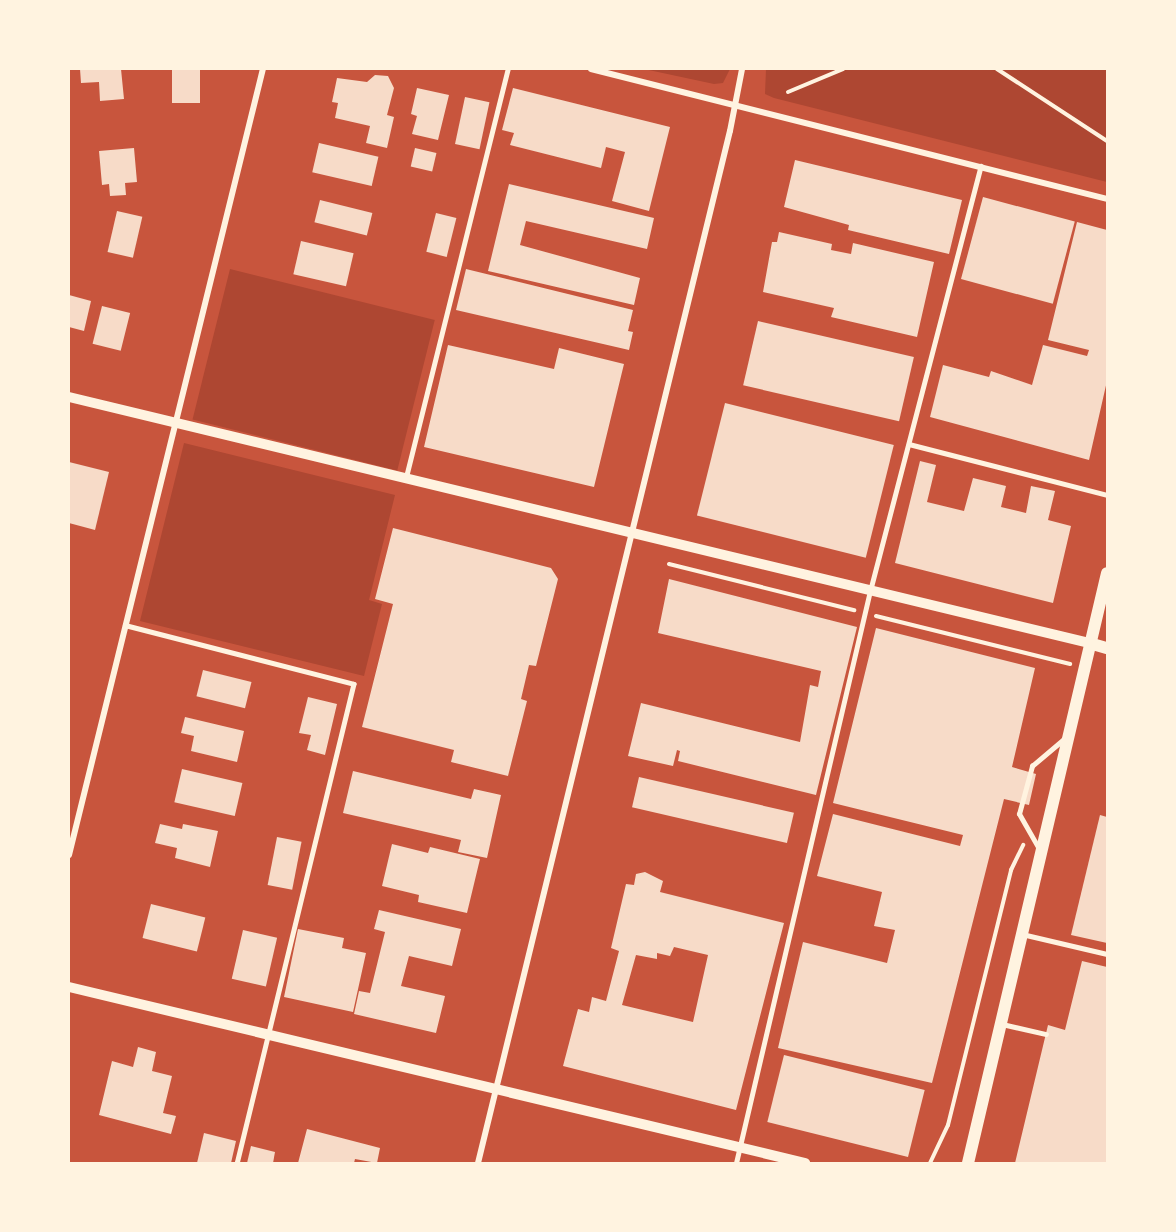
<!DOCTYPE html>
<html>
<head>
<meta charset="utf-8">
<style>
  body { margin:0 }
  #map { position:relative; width:1176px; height:1232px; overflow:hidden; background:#c8553d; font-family:Jost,sans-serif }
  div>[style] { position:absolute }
  .green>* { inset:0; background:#ae4732; transform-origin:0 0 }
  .building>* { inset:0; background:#f7dbc8; transform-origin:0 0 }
  .path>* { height:4px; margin:-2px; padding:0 2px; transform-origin:2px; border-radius:2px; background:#fff3e0 }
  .service>* { height:4.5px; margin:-2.25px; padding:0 2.25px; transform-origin:2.25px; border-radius:2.25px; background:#fff3e0 }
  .minor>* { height:6px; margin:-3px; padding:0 3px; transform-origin:3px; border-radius:3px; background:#fff3e0 }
  .tertiary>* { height:10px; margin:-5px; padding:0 5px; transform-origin:5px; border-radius:5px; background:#fff3e0 }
  .secondary>* { height:12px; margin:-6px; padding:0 6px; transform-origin:6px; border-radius:6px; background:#fff3e0 }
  span { translate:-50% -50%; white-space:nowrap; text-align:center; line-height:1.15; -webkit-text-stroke:6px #fff3e0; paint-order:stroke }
  .frame { position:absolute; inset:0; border:70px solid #fff3e0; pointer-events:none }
</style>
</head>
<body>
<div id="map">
  <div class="green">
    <div style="clip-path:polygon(644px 69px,730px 69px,723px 83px,714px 84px)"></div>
    <div style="clip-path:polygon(766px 69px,1107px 69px,1107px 182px,774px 98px,765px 94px)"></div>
    <div style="left:230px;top:269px;width:211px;height:155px;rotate:14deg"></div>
    <div style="clip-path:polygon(184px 443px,395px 495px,369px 600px,382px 604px,364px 676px,140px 621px)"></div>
  </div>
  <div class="building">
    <div style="clip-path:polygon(80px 69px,121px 69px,124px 99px,100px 101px,99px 82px,81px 83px)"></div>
    <div style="left:172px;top:69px;width:28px;height:34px"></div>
    <div style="clip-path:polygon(375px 75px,388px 76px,394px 88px,387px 115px,394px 117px,387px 148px,366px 143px,370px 126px,335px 118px,338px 103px,332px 102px,337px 78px,367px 82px)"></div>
    <div style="clip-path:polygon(417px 88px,449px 95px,438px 140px,412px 134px,417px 116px,411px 114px)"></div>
    <div style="clip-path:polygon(513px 88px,670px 127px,649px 211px,612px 201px,625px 152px,606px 147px,601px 168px,510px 145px,514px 133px,502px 130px)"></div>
    <div style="left:465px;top:97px;width:25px;height:48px;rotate:12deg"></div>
    <div style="left:319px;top:143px;width:61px;height:30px;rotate:13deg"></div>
    <div style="clip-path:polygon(134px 148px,137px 182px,125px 183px,126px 195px,110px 196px,109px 184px,102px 185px,99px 151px)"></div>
    <div style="left:415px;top:148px;width:22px;height:19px;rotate:13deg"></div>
    <div style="clip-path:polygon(795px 160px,962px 200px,949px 254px,848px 230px,849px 225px,784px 207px)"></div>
    <div style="clip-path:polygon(509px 184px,654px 218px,647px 249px,526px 221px,520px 245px,640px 278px,634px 305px,488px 271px)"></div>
    <div style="left:983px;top:197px;width:95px;height:85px;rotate:15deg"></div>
    <div style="left:320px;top:200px;width:54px;height:23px;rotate:14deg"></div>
    <div style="left:117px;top:211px;width:26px;height:42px;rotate:13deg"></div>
    <div style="left:436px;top:213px;width:21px;height:40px;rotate:14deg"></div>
    <div style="clip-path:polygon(1077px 222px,1107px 230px,1107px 381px,1089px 460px,930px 417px,943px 365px,989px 377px,991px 371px,1032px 385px,1043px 345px,1087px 356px,1089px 350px,1048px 340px)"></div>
    <div style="clip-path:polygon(779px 232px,832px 244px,831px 250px,851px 254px,853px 243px,934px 262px,917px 337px,831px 317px,834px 308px,763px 292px,772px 242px,777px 242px)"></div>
    <div style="left:301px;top:241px;width:54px;height:34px;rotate:13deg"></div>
    <div style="clip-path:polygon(466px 269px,633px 310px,628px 331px,633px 332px,629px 350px,456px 310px)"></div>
    <div style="clip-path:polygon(69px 295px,91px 301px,84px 331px,69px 327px)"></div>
    <div style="left:102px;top:306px;width:29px;height:39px;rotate:14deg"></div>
    <div style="left:758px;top:321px;width:160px;height:66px;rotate:13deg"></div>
    <div style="clip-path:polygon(448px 345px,554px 369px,559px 348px,624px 364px,594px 487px,424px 447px)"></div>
    <div style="left:725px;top:403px;width:174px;height:116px;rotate:14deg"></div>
    <div style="clip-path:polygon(920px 461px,936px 465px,927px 502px,964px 511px,973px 478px,1006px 486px,1001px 507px,1026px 513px,1031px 486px,1055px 491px,1048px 520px,1071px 526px,1053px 603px,895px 563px)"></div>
    <div style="clip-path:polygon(69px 462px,109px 472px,95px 530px,69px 523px)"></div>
    <div style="clip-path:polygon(393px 528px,551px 568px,558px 579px,536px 666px,529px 665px,521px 699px,527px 701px,508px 776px,451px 762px,454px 750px,362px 727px,393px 604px,375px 599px)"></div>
    <div style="clip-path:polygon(669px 579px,857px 627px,816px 795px,678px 761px,680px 751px,677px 750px,673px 766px,628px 756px,641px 703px,800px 742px,810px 685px,818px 687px,821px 671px,658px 633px)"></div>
    <div style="clip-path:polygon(876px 628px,1035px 668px,1012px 767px,1036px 774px,1029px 805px,1004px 799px,932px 1083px,778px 1048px,803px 942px,887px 963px,895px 930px,874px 926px,882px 892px,817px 876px,833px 814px,960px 846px,963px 835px,833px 803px)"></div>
    <div style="left:203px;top:670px;width:50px;height:27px;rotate:14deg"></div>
    <div style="clip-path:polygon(308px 697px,337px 704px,325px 755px,307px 750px,311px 735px,299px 733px)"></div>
    <div style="clip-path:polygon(185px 717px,244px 731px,237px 762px,191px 751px,194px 736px,181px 733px)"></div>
    <div style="left:182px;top:769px;width:62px;height:34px;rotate:13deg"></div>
    <div style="clip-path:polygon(353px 771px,471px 799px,474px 789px,501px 795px,487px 858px,458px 852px,461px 840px,343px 813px)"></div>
    <div style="left:639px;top:777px;width:159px;height:31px;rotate:13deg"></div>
    <div style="clip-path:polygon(1100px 815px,1107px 817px,1107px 943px,1071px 935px)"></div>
    <div style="clip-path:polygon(160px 824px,182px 829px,183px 824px,218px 831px,210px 867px,175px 858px,177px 848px,155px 843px)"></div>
    <div style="left:277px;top:837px;width:25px;height:49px;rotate:11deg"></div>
    <div style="clip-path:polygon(392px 844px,428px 853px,430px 847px,480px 859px,467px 913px,418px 902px,419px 895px,382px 886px)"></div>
    <div style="clip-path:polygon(evenodd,645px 872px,663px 881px,660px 892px,784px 923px,736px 1110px,563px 1066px,578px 1009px,589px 1012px,592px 997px,606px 1001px,619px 951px,611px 948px,626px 884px,634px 885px,636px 874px,645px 872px,674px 947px,708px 955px,693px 1022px,622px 1005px,636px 955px,657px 959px,657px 953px,670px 956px,674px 947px)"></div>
    <div style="left:151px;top:904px;width:56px;height:35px;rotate:14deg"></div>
    <div style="clip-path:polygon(379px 910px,461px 929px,452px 966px,409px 956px,401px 986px,445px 996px,436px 1033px,354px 1014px,359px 991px,370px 993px,385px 932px,374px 929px)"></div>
    <div style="clip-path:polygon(298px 929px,344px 938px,342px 948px,366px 953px,353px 1012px,284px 997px)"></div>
    <div style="left:243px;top:930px;width:35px;height:50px;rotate:13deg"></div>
    <div style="clip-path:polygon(1082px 961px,1107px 967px,1107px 1163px,1015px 1163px,1048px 1025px,1065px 1030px)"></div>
    <div style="clip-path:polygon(138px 1047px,156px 1052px,152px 1071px,172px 1076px,163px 1113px,176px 1116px,171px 1134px,99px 1115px,112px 1061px,133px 1067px)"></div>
    <div style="left:784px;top:1055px;width:145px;height:69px;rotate:14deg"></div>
    <div style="clip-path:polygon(307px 1129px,380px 1148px,377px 1163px,355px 1159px,354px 1163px,298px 1163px)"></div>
    <div style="clip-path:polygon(204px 1133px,236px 1141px,231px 1163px,197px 1163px)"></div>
    <div style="clip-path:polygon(251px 1146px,275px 1152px,273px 1163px,247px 1163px)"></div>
  </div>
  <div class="path">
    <div style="left:997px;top:69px;width:131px;rotate:33.2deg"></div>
    <div style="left:788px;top:92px;width:60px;rotate:-22.7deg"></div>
    <div style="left:669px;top:564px;width:191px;rotate:14deg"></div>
    <div style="left:876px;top:616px;width:200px;rotate:13.9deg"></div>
    <div style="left:930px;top:1163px;width:42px;rotate:-64.7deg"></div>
    <div style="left:948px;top:1125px;width:263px;rotate:-76.1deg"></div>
    <div style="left:1011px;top:870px;width:28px;rotate:-64deg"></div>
  </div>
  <div class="service">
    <div style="left:909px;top:444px;width:204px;rotate:14.4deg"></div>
    <div style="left:406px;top:477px;width:421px;rotate:-76deg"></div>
    <div style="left:125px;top:625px;width:236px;rotate:14.4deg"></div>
    <div style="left:354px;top:684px;width:493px;rotate:103.7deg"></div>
    <div style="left:1039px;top:849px;width:40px;rotate:-119.7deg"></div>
    <div style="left:1019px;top:814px;width:50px;rotate:-74.8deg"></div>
    <div style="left:1032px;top:766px;width:42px;rotate:-40.2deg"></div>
    <div style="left:1022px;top:934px;width:87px;rotate:13.2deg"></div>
    <div style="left:1002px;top:1024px;width:45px;rotate:12.8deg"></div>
    <div style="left:736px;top:1163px;width:587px;rotate:-76.82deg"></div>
    <div style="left:870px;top:591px;width:439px;rotate:-75.4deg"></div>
  </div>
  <div class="minor">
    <div style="left:591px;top:69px;width:532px;rotate:14.14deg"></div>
    <div style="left:69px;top:855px;width:810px;rotate:-76.14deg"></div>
    <div style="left:478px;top:1163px;width:1062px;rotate:-76.28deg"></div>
    <div style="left:730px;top:131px;width:63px;rotate:-79deg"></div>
  </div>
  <div class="tertiary">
    <div style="left:69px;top:397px;width:1049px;rotate:13.56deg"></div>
    <div style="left:69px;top:987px;width:757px;rotate:13.45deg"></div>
  </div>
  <div class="secondary">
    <div style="left:1089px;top:643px;width:19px;rotate:16deg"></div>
    <div style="left:968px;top:1163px;width:606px;rotate:-76.74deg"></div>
  </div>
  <div class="frame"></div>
</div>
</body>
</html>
